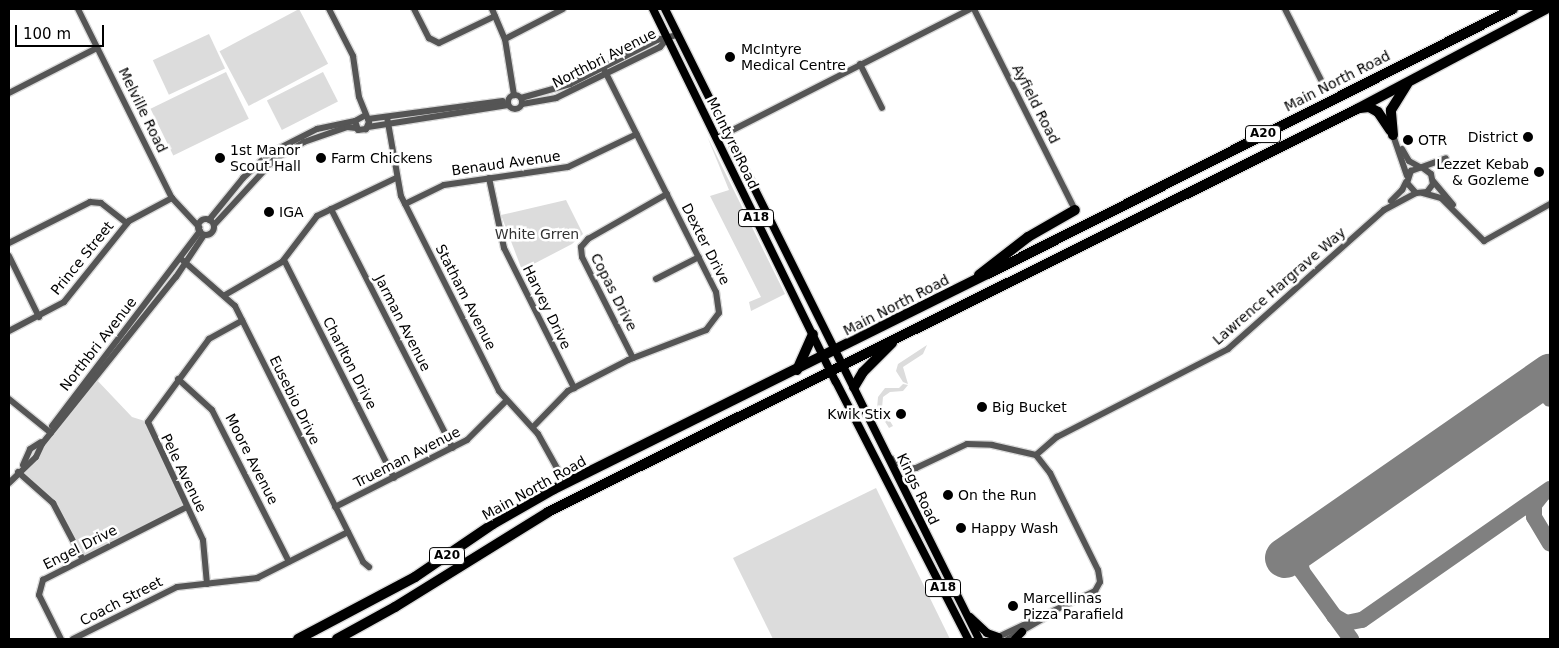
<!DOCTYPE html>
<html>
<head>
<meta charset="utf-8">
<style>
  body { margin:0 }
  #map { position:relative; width:1559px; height:648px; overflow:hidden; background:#fff; font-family:"DejaVu Sans",sans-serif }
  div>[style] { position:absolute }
  .green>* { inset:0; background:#dcdcdc; transform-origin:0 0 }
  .taxiway>* { height:16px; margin:-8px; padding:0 8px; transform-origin:8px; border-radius:8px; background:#808080 }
  .runway>* { height:40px; margin:-20px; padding:0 20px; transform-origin:20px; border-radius:20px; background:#808080 }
  .roads { filter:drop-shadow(1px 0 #dbdbdb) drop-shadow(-1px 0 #dbdbdb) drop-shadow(0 1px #dbdbdb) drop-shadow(0 -1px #dbdbdb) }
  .minor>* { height:6px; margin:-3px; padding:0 3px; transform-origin:3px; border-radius:3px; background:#555 }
  .minor>.ring { margin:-3px; padding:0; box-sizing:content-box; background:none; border:6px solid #555; border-radius:50% }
  .major>* { height:8px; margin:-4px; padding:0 4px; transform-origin:4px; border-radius:4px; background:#000 }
  .highway>* { height:10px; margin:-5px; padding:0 5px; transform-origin:5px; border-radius:5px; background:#000 }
  .dots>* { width:14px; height:14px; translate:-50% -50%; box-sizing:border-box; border:2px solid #fff; border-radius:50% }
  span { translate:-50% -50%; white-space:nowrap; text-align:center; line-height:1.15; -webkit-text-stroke:5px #fff; paint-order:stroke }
  .shield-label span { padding:1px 4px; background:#fff; border:1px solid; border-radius:4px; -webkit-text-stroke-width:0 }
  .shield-label { font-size:12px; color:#000; font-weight:700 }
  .poi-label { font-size:14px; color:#000 }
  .left { translate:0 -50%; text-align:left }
  .right { translate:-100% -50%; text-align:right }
  .street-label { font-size:14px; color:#000 }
  .park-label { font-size:14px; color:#333 }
  .frame { position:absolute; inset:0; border:10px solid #000; pointer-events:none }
  .scale { position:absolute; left:15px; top:25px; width:89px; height:22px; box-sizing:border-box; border:2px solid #000; border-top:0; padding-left:6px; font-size:15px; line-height:18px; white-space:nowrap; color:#000; -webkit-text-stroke:4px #fff; paint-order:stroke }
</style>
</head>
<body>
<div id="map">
  <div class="green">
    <div style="left:299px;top:9px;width:62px;height:90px;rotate:62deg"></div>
    <div style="left:209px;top:34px;width:38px;height:62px;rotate:65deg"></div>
    <div style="left:226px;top:72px;width:52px;height:84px;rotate:64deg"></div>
    <div style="left:323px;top:72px;width:33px;height:63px;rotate:63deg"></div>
    <div style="clip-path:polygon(707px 136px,785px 294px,751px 311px,749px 302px,761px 297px,710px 196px,729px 190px)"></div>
    <div style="clip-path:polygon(566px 200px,583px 234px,572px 244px,522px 270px,501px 215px)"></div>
    <div style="clip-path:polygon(927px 345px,923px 354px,903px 367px,908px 384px,903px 382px,896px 371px,898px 364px)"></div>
    <div style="clip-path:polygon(95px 378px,132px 417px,148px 422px,187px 507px,83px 560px,57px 509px,18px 472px)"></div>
    <div style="clip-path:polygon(903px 384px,908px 385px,903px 391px,890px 392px,883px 397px,882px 408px,893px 426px,889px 428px,877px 409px,878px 397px,885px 388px,899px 388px)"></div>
    <div style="clip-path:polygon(876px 488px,950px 639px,773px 639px,733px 558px)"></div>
  </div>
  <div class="taxiway">
    <div style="left:1539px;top:382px;width:20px;rotate:57deg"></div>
    <div style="left:1541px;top:496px;width:11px;rotate:128deg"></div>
    <div style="left:1534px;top:505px;width:12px;rotate:90deg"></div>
    <div style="left:1534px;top:517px;width:31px;rotate:59deg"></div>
    <div style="left:1290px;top:555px;width:104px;rotate:54deg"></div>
    <div style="left:1302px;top:571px;width:14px;rotate:-102deg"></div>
    <div style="left:1299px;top:557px;width:16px;rotate:-63deg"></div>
    <div style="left:1334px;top:616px;width:14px;rotate:30deg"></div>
    <div style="left:1346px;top:623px;width:16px;rotate:-11deg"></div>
    <div style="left:1362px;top:620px;width:229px;rotate:-34.9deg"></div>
  </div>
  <div class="runway">
    <div style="left:1285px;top:558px;width:323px;rotate:-34.8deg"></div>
  </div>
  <div class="roads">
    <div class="minor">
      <div style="left:78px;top:9px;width:211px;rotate:63.6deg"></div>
      <div style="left:172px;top:198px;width:40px;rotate:47deg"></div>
      <div style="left:329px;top:9px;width:53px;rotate:62.9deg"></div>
      <div style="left:353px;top:56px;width:41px;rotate:81.7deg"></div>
      <div style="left:359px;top:97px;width:27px;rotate:68deg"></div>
      <div style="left:369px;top:122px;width:8px;rotate:113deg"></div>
      <div style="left:366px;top:129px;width:8px;rotate:173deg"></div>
      <div style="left:358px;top:130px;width:9px;rotate:-108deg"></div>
      <div style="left:355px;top:121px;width:10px;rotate:-29deg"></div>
      <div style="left:414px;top:9px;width:33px;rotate:63deg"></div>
      <div style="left:429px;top:38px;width:11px;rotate:27deg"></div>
      <div style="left:439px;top:43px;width:62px;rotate:-25.7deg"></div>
      <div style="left:492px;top:9px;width:33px;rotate:67deg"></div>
      <div style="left:505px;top:39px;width:57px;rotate:80.9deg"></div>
      <div style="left:974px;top:9px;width:225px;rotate:63.3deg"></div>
      <div style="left:1285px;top:9px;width:86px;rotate:63.1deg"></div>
      <div style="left:505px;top:39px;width:65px;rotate:-27.3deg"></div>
      <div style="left:860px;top:64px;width:49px;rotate:63.4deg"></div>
      <div style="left:9px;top:93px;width:99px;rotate:-27.1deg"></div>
      <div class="ring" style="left:508px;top:95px;width:8px;height:8px"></div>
      <div style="left:521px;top:98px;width:51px;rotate:-15.9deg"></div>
      <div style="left:570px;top:84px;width:97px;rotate:-26.8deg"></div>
      <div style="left:657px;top:40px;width:21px;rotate:-14deg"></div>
      <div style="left:522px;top:104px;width:35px;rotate:-10deg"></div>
      <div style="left:556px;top:98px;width:116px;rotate:-26.1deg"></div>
      <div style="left:660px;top:47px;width:12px;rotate:-48deg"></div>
      <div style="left:387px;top:117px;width:80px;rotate:80deg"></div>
      <div style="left:401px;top:196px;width:218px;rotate:63.3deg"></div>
      <div style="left:499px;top:391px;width:58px;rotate:47.8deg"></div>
      <div style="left:538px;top:434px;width:41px;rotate:60.9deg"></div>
      <div style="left:368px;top:119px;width:136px;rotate:-7.6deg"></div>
      <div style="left:368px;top:127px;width:142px;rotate:-8.9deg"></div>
      <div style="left:1393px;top:135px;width:43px;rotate:71.1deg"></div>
      <div style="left:717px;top:138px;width:284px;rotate:-27deg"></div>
      <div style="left:1402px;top:149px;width:14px;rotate:60deg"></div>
      <div style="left:1409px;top:161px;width:13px;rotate:29deg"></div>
      <div style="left:1423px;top:168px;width:10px;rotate:37deg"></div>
      <div style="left:1431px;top:174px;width:10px;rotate:79deg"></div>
      <div style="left:1433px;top:184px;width:10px;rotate:127deg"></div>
      <div style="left:1427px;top:192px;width:11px;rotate:175deg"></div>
      <div style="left:1416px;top:193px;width:13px;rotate:-132deg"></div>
      <div style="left:1407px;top:183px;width:13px;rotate:-72deg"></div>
      <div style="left:1411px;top:171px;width:37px;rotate:-20deg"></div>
      <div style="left:489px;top:178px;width:72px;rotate:77.9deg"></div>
      <div style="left:504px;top:248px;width:157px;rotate:63.4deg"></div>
      <div style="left:1433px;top:181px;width:31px;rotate:50deg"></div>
      <div style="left:1423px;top:193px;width:19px;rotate:16deg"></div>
      <div style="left:1441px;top:198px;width:61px;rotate:45deg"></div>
      <div style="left:1484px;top:241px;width:76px;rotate:-29.3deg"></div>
      <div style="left:1391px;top:201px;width:16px;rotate:-45deg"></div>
      <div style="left:1402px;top:190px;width:9px;rotate:-63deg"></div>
      <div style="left:405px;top:204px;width:43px;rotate:-26deg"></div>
      <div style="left:444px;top:185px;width:125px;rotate:-8.3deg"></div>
      <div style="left:568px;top:167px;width:76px;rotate:-25.6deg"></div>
      <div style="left:331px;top:209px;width:268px;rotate:63deg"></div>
      <div class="ring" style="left:198px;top:219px;width:10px;height:10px"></div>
      <div style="left:209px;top:220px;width:54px;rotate:-51deg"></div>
      <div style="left:243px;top:178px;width:37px;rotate:-43deg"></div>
      <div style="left:270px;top:153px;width:53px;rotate:-27.1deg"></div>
      <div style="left:317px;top:129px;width:39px;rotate:-12deg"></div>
      <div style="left:214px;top:225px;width:88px;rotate:-47.3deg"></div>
      <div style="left:274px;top:160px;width:35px;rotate:-31deg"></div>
      <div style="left:304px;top:142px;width:46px;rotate:-19.2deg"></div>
      <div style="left:347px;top:127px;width:9px;rotate:6deg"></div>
      <div style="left:9px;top:243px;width:91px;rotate:-26.8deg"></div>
      <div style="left:90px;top:202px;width:11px;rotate:5deg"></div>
      <div style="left:101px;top:203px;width:33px;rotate:38deg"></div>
      <div style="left:9px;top:256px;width:68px;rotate:63.8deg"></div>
      <div style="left:180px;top:258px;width:73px;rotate:41.1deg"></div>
      <div style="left:235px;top:306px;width:286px;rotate:63.4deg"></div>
      <div style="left:363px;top:562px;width:8px;rotate:40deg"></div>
      <div style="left:284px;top:260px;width:244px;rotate:63.2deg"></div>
      <div style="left:656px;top:279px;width:48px;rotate:-27.1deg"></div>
      <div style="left:225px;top:295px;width:66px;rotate:-30.1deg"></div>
      <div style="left:282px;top:262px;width:58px;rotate:-52.7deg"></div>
      <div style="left:317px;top:216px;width:88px;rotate:-25.7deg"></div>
      <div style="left:9px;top:331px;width:62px;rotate:-27.8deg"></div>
      <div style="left:64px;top:302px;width:104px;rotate:-51.3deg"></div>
      <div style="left:129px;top:221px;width:49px;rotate:-28.1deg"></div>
      <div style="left:633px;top:358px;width:113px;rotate:-116.8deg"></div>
      <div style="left:582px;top:257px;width:10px;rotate:-96deg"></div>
      <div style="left:581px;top:247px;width:11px;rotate:-49deg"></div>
      <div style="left:588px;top:239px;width:91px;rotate:-29.7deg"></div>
      <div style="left:178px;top:379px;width:46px;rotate:42.4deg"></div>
      <div style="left:212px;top:410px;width:170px;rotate:63.1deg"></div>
      <div style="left:9px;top:399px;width:54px;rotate:39deg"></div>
      <div style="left:52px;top:426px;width:245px;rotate:-52.8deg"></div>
      <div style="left:533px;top:427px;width:50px;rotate:-45.8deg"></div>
      <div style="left:568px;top:391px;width:68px;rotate:-27.3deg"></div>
      <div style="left:628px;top:360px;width:84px;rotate:-21deg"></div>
      <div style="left:706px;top:330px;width:21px;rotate:-53deg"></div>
      <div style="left:719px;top:313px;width:21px;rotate:-98deg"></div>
      <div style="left:716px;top:292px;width:252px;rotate:-116.7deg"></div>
      <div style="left:889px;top:457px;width:22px;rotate:32deg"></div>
      <div style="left:908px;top:469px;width:8px;rotate:-7deg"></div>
      <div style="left:916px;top:468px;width:56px;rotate:-25.2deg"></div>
      <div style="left:967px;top:444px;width:25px;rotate:2deg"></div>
      <div style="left:992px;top:445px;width:45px;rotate:12.8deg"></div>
      <div style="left:1036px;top:455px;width:28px;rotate:-41deg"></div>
      <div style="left:1057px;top:437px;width:192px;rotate:-27.2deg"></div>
      <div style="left:1228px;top:349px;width:209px;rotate:-41.7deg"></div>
      <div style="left:1384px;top:210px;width:36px;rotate:-28deg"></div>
      <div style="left:23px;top:465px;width:17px;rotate:-66deg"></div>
      <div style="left:30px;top:449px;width:13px;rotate:-32deg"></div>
      <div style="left:18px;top:472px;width:47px;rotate:41.5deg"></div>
      <div style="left:53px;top:503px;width:64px;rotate:62.2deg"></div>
      <div style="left:9px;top:483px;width:37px;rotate:-44deg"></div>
      <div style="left:36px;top:457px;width:14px;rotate:-65deg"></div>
      <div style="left:42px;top:444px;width:214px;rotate:-51.3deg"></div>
      <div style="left:176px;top:277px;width:50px;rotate:-56.3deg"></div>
      <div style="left:335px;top:507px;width:148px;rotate:-26.9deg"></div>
      <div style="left:467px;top:440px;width:55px;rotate:-45deg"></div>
      <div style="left:207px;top:584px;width:44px;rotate:-95.2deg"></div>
      <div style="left:203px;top:540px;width:130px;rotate:-115deg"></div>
      <div style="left:148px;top:422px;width:103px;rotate:-53.7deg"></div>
      <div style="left:209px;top:339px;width:38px;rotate:-29deg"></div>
      <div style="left:61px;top:639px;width:49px;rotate:-116.6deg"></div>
      <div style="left:39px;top:595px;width:16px;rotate:-75deg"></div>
      <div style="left:43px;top:580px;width:161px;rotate:-26.9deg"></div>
      <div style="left:73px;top:639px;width:116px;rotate:-26.6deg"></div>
      <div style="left:177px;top:587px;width:81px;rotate:-6.4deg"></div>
      <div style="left:257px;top:578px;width:102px;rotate:-26.8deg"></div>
      <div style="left:994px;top:639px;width:112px;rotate:-25.4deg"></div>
      <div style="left:1095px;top:591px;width:10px;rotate:-61deg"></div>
      <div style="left:1100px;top:582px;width:12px;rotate:-99deg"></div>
      <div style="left:1098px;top:570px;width:108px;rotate:-116.3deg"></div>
      <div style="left:1050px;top:473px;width:23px;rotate:-128deg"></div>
      <div style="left:1008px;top:639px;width:52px;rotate:-30deg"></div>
    </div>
    <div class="major">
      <div style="left:653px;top:9px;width:415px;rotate:63.9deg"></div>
      <div style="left:836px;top:382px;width:289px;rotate:62.8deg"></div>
      <div style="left:665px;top:9px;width:704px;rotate:63.51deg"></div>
      <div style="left:970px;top:617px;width:23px;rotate:43deg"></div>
      <div style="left:987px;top:633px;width:12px;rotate:20deg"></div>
      <div style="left:1015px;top:639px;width:10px;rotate:-45deg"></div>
    </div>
    <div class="highway">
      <div style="left:1360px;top:108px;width:9px;rotate:-6deg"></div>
      <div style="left:1369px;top:107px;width:10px;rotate:29deg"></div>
      <div style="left:1378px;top:112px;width:22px;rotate:56deg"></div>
      <div style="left:1393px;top:135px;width:25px;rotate:-95deg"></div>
      <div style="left:1391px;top:110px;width:31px;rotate:-58deg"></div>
      <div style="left:979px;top:275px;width:62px;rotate:-37.8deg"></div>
      <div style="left:1028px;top:237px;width:54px;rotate:-29.9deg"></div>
      <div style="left:797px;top:370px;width:39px;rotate:-66deg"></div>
      <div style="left:854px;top:387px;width:17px;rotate:-59deg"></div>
      <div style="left:863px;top:372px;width:41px;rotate:-45deg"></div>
      <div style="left:298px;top:639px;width:132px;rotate:-27.9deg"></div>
      <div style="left:415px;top:577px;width:94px;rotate:-34.2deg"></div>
      <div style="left:493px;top:524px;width:70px;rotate:-29.8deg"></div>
      <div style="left:554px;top:489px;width:484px;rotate:-26.4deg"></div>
      <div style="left:988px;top:274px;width:588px;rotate:-26.78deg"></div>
      <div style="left:337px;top:639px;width:66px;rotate:-28.9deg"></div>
      <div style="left:395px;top:607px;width:180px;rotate:-31.8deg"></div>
      <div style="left:548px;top:512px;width:904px;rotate:-26.48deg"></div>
      <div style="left:1357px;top:109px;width:214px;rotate:-27.9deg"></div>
    </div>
  </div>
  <div class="dots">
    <div style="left:730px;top:57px;background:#000"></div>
    <div style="left:1528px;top:137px;background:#000"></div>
    <div style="left:1408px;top:140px;background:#000"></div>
    <div style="left:220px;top:158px;background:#000"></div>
    <div style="left:321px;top:158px;background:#000"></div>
    <div style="left:1539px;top:172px;background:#000"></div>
    <div style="left:269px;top:212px;background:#000"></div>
    <div style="left:982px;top:407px;background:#000"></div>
    <div style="left:901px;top:414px;background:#000"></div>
    <div style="left:948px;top:495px;background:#000"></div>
    <div style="left:961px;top:528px;background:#000"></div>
    <div style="left:1013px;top:606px;background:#000"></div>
  </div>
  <div class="shield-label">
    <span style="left:1263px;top:134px">A20</span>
    <span style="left:756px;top:218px">A18</span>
    <span style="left:447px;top:556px">A20</span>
    <span style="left:943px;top:588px">A18</span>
  </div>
  <div class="poi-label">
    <span class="left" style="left:741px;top:57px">McIntyre<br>Medical Centre</span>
    <span class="right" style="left:1518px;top:137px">District</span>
    <span class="left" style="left:1418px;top:140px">OTR</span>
    <span class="left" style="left:230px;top:158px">1st Manor<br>Scout Hall</span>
    <span class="left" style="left:331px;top:158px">Farm Chickens</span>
    <span class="right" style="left:1529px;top:172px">Lezzet Kebab<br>&amp; Gozleme</span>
    <span class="left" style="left:279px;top:212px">IGA</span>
    <span class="left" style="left:992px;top:407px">Big Bucket</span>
    <span class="right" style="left:891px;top:414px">Kwik Stix</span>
    <span class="left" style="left:958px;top:495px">On the Run</span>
    <span class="left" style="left:971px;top:528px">Happy Wash</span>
    <span class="left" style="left:1023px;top:606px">Marcellinas<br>Pizza Parafield</span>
  </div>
  <div class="street-label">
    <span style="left:604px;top:58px;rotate:-27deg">Northbri Avenue</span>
    <span style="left:1337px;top:81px;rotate:-27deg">Main North Road</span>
    <span style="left:1036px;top:104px;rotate:63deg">Ayfield Road</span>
    <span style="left:143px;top:110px;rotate:64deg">Melville Road</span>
    <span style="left:733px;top:143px;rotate:64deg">McIntyre Road</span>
    <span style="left:506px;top:163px;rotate:-8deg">Benaud Avenue</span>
    <span style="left:706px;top:244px;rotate:63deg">Dexter Drive</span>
    <span style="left:82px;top:258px;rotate:-51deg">Prince Street</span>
    <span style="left:1279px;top:286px;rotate:-41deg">Lawrence Hargrave Way</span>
    <span style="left:614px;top:292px;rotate:63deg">Copas Drive</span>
    <span style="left:466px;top:297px;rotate:63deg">Statham Avenue</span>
    <span style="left:896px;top:305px;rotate:-27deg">Main North Road</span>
    <span style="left:547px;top:307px;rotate:64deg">Harvey Drive</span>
    <span style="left:403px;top:323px;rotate:63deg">Jarman Avenue</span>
    <span style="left:98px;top:344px;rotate:-52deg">Northbri Avenue</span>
    <span style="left:350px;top:363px;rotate:63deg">Charlton Drive</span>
    <span style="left:295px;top:400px;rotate:64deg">Eusebio Drive</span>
    <span style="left:407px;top:457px;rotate:-27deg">Trueman Avenue</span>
    <span style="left:252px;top:459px;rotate:63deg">Moore Avenue</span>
    <span style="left:184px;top:473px;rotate:64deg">Pele Avenue</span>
    <span style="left:534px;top:488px;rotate:-29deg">Main North Road</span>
    <span style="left:918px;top:489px;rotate:64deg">Kings Road</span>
    <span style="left:80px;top:547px;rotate:-27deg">Engel Drive</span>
    <span style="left:121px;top:601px;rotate:-27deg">Coach Street</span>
  </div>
  <div class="park-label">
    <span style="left:537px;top:234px">White Grren</span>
  </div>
  <div class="frame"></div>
  <div class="scale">100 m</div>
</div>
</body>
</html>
